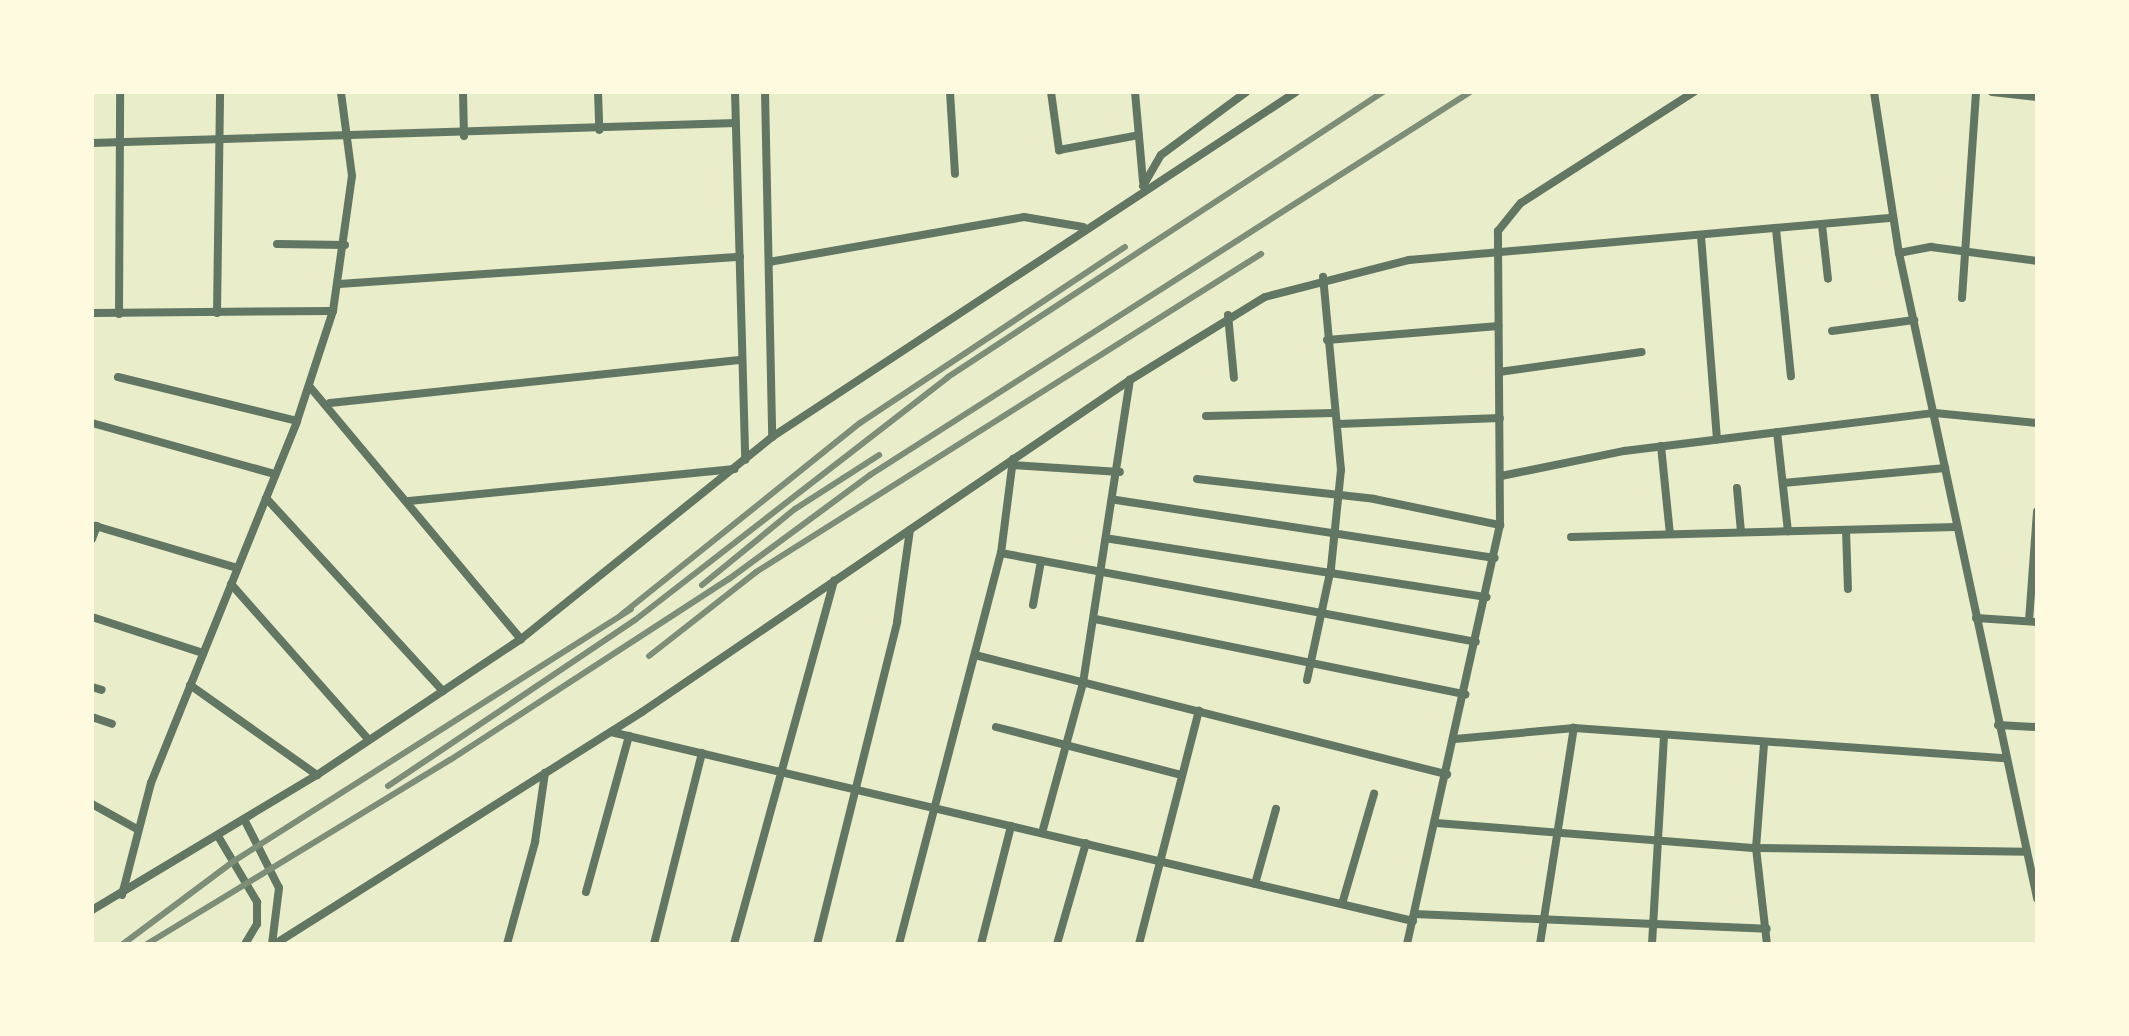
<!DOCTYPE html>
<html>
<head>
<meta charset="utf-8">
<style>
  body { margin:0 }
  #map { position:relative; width:2129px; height:1036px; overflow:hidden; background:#e9edc9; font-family:Raleway,sans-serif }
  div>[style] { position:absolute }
  .minor>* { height:8px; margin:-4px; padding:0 4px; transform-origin:4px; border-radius:4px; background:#617663 }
  .rail>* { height:6px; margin:-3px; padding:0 3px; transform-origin:3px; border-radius:3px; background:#7c8e77 }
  span { translate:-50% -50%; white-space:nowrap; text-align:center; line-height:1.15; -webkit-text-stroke:7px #fefae0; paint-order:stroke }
  .frame { position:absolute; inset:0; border:94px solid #fefae0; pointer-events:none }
</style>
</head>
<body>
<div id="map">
  <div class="minor">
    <div style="left:463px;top:92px;width:44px;rotate:88.7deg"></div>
    <div style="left:598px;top:92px;width:38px;rotate:88deg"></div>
    <div style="left:735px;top:92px;width:368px;rotate:88.4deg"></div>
    <div style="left:765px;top:92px;width:345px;rotate:88.8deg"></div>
    <div style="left:950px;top:92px;width:82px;rotate:86.5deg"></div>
    <div style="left:1051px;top:92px;width:59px;rotate:82.1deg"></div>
    <div style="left:1059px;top:150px;width:81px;rotate:-10.6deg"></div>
    <div style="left:1135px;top:92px;width:90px;rotate:84.9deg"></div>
    <div style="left:1874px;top:92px;width:163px;rotate:81.2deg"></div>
    <div style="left:1899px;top:253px;width:660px;rotate:77.92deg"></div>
    <div style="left:1992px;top:92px;width:45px;rotate:6.3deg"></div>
    <div style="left:92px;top:143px;width:644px;rotate:-1.78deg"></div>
    <div style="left:1143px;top:186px;width:36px;rotate:-60deg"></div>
    <div style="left:1161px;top:155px;width:106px;rotate:-36.5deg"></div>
    <div style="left:1822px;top:225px;width:54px;rotate:83.7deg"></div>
    <div style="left:1776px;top:229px;width:148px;rotate:84.2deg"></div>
    <div style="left:1701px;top:236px;width:204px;rotate:85.5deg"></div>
    <div style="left:277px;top:244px;width:68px;rotate:0.8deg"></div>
    <div style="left:1899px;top:253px;width:33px;rotate:-11deg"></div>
    <div style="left:1931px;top:247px;width:107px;rotate:7.5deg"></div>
    <div style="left:769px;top:262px;width:259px;rotate:-10deg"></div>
    <div style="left:1024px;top:217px;width:60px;rotate:9.6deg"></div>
    <div style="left:339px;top:284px;width:402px;rotate:-3.9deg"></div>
    <div style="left:1962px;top:298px;width:206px;rotate:-86.1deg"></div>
    <div style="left:92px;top:313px;width:241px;rotate:-0.5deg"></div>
    <div style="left:217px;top:313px;width:221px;rotate:-89.2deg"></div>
    <div style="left:119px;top:314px;width:222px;rotate:-89.7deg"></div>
    <div style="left:1228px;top:315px;width:63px;rotate:84.6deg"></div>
    <div style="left:1832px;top:331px;width:83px;rotate:-7.6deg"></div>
    <div style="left:1327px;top:340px;width:172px;rotate:-4.7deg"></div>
    <div style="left:1499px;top:372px;width:144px;rotate:-8deg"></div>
    <div style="left:118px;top:377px;width:184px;rotate:13.8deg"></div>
    <div style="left:310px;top:387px;width:329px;rotate:50.1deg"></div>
    <div style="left:330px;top:403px;width:414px;rotate:-6deg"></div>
    <div style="left:1206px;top:416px;width:129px;rotate:-1.3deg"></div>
    <div style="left:92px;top:423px;width:190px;rotate:15.6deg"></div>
    <div style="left:1338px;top:424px;width:162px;rotate:-2.1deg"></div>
    <div style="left:1777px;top:432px;width:100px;rotate:83.7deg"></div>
    <div style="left:1661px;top:446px;width:88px;rotate:84.2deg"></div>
    <div style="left:1012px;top:465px;width:108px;rotate:3.7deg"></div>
    <div style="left:1501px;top:476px;width:126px;rotate:-11.5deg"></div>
    <div style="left:1624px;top:451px;width:313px;rotate:-7deg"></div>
    <div style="left:1935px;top:413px;width:102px;rotate:5.6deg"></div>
    <div style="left:1197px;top:479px;width:178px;rotate:6.4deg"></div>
    <div style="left:1374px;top:499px;width:129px;rotate:11.7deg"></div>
    <div style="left:1783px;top:483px;width:163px;rotate:-5.3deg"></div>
    <div style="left:1737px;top:488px;width:44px;rotate:84.8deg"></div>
    <div style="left:266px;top:498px;width:262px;rotate:47.5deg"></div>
    <div style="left:1116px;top:500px;width:383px;rotate:8.7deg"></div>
    <div style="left:409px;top:501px;width:327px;rotate:-5.6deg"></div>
    <div style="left:92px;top:525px;width:151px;rotate:16.5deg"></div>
    <div style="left:1846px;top:530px;width:59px;rotate:88.1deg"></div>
    <div style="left:1571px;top:537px;width:385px;rotate:-1.5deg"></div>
    <div style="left:92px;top:539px;width:14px;rotate:-69deg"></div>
    <div style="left:1111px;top:539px;width:380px;rotate:8.8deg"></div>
    <div style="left:1001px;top:553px;width:483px;rotate:10.6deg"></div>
    <div style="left:231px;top:584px;width:208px;rotate:48.5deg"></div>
    <div style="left:1033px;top:605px;width:45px;rotate:-79.7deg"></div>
    <div style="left:92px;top:617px;width:117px;rotate:18deg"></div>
    <div style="left:1976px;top:618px;width:61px;rotate:3.8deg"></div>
    <div style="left:1095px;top:619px;width:378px;rotate:11.5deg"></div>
    <div style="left:2029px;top:621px;width:110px;rotate:-85.8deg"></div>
    <div style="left:975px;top:655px;width:487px;rotate:14.2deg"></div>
    <div style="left:1307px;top:680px;width:115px;rotate:-77.9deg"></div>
    <div style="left:1331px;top:568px;width:99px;rotate:-84.2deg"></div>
    <div style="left:1341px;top:470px;width:194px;rotate:-95.3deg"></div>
    <div style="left:190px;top:685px;width:156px;rotate:35.3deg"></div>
    <div style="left:92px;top:687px;width:10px;rotate:17deg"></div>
    <div style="left:92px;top:717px;width:21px;rotate:19deg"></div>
    <div style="left:1998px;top:725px;width:39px;rotate:3deg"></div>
    <div style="left:996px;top:727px;width:192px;rotate:14.5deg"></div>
    <div style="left:611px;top:732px;width:824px;rotate:13.26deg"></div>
    <div style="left:1455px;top:739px;width:120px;rotate:-5.3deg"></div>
    <div style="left:1574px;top:728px;width:432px;rotate:4deg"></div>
    <div style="left:1764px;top:744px;width:104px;rotate:94.4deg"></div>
    <div style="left:1756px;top:848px;width:97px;rotate:83.5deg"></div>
    <div style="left:92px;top:804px;width:51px;rotate:29.1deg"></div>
    <div style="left:244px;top:819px;width:77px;rotate:63.1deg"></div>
    <div style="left:279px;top:888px;width:56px;rotate:97.1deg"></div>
    <div style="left:1436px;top:823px;width:321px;rotate:4.5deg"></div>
    <div style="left:1756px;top:848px;width:271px;rotate:0.8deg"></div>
    <div style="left:1042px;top:833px;width:156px;rotate:-74.7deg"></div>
    <div style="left:1083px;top:683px;width:307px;rotate:-81.2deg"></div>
    <div style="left:218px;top:836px;width:77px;rotate:59.4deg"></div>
    <div style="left:257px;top:902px;width:22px;rotate:90deg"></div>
    <div style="left:257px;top:924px;width:23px;rotate:121deg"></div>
    <div style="left:1255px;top:884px;width:78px;rotate:-74.4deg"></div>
    <div style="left:586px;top:892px;width:162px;rotate:-74.6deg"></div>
    <div style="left:122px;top:895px;width:116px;rotate:-75.5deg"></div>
    <div style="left:151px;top:783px;width:390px;rotate:-68deg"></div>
    <div style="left:297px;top:421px;width:116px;rotate:-71.9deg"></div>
    <div style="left:333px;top:311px;width:136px;rotate:-82deg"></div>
    <div style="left:352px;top:176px;width:85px;rotate:-97.5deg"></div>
    <div style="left:1342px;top:904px;width:115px;rotate:-73.8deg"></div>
    <div style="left:92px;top:910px;width:262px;rotate:-31deg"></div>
    <div style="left:317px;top:775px;width:245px;rotate:-33.7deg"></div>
    <div style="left:521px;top:639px;width:322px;rotate:-38.8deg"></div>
    <div style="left:772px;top:437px;width:627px;rotate:-33.36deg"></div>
    <div style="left:1414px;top:914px;width:353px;rotate:2.4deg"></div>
    <div style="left:275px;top:944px;width:434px;rotate:-32.3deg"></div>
    <div style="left:642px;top:712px;width:590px;rotate:-34.23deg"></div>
    <div style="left:1130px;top:380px;width:158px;rotate:-31.6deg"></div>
    <div style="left:1265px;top:297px;width:149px;rotate:-14.4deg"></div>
    <div style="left:1409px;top:260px;width:485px;rotate:-5deg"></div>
    <div style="left:507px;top:944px;width:106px;rotate:-74.6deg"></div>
    <div style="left:535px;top:842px;width:70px;rotate:-81.8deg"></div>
    <div style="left:654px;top:944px;width:197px;rotate:-75.9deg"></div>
    <div style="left:734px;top:944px;width:377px;rotate:-74.6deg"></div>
    <div style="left:817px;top:944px;width:332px;rotate:-76deg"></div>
    <div style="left:897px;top:622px;width:93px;rotate:-82deg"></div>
    <div style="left:899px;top:944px;width:404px;rotate:-75.4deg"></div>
    <div style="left:1001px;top:553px;width:95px;rotate:-82.7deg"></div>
    <div style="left:981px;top:944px;width:122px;rotate:-75.7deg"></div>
    <div style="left:1057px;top:944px;width:105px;rotate:-74deg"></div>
    <div style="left:1139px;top:944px;width:241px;rotate:-75.6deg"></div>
    <div style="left:1407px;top:944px;width:429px;rotate:-77.5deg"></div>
    <div style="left:1500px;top:525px;width:294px;rotate:-90.4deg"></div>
    <div style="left:1498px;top:231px;width:36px;rotate:-51deg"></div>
    <div style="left:1521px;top:203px;width:206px;rotate:-32.7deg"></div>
    <div style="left:1540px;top:944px;width:219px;rotate:-81.1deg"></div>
    <div style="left:1652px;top:944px;width:209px;rotate:-86.7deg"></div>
  </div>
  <div class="rail">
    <div style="left:702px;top:585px;width:120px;rotate:-39.3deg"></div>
    <div style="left:795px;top:509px;width:100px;rotate:-32.7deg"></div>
    <div style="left:621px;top:615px;width:307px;rotate:-38.8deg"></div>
    <div style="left:860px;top:423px;width:318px;rotate:-33.6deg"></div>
    <div style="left:649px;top:656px;width:136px;rotate:-38.1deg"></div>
    <div style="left:756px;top:572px;width:597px;rotate:-32.2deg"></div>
    <div style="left:388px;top:786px;width:298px;rotate:-33.9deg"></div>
    <div style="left:635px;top:620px;width:396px;rotate:-37.8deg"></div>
    <div style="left:948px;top:377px;width:520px;rotate:-33.23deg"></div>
    <div style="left:123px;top:944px;width:139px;rotate:-36.8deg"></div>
    <div style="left:234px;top:861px;width:470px;rotate:-32.4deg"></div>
    <div style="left:147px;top:944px;width:354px;rotate:-31.3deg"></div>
    <div style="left:450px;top:760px;width:333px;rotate:-33deg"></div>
    <div style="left:729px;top:579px;width:175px;rotate:-36.4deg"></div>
    <div style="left:870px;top:475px;width:712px;rotate:-32.55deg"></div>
  </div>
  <div class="frame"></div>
</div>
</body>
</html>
